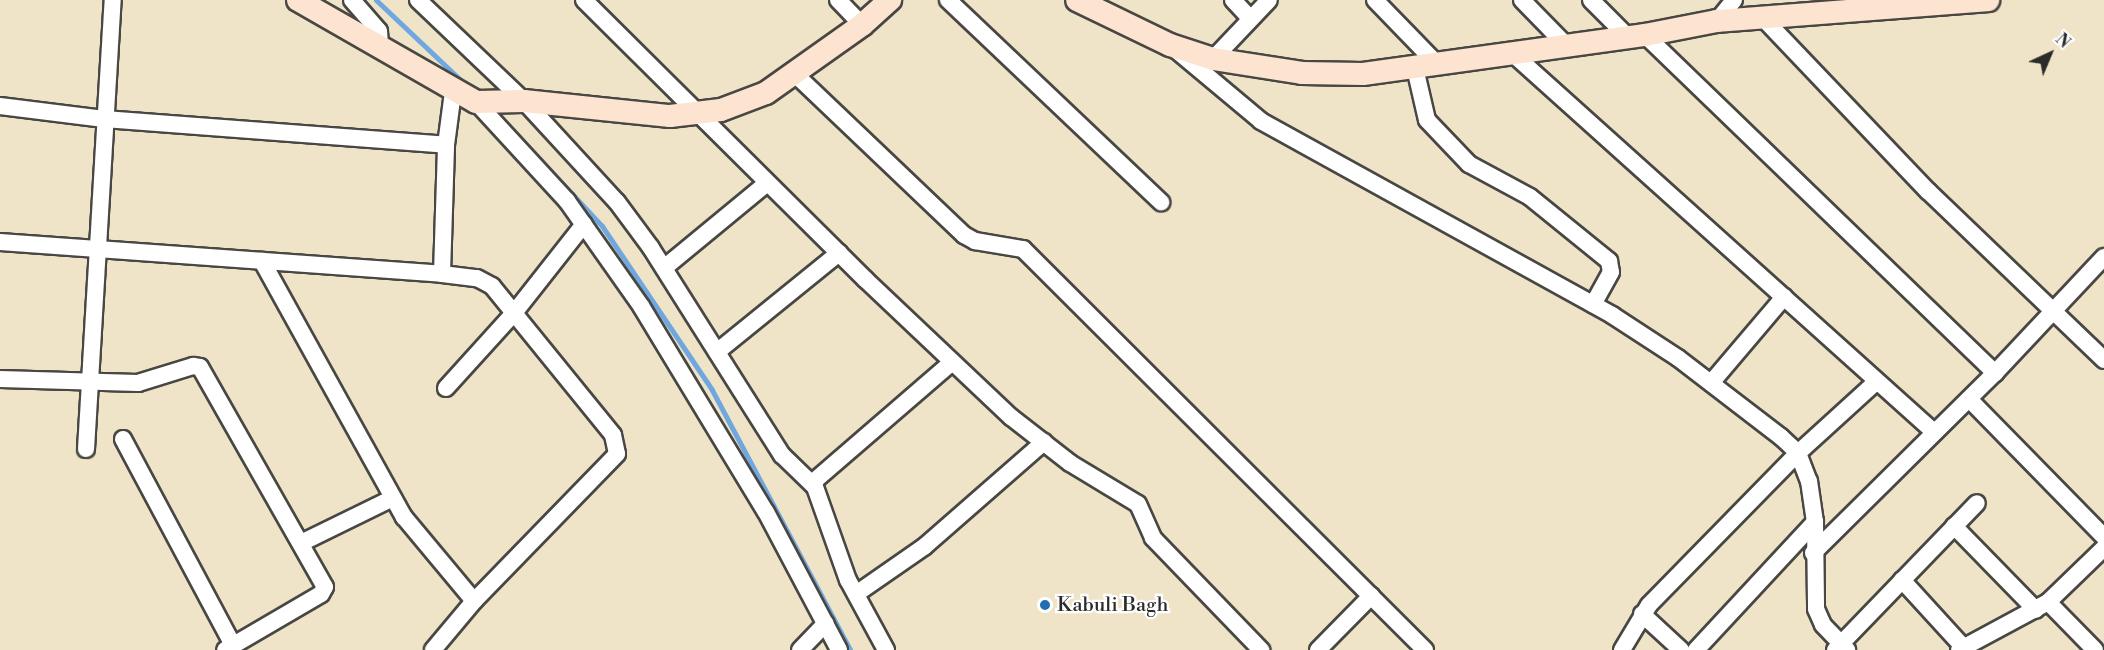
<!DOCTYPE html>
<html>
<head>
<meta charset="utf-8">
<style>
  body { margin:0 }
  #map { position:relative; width:2104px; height:650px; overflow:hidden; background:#efe4c8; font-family:"Libre Bodoni",serif }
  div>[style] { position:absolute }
  .stream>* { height:5px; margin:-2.5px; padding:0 2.5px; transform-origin:2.5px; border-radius:2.5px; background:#70a7de }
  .roads { filter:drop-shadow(2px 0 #484743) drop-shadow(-2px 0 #484743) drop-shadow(0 2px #484743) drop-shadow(0 -2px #484743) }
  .street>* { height:16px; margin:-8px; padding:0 8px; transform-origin:8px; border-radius:8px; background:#fff }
  .secondary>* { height:22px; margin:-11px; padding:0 11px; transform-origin:11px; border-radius:11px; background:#fde4d0 }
  .dots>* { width:16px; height:16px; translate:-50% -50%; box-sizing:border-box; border:3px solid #fff; border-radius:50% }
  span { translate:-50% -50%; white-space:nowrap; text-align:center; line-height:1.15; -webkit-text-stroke:4.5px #fff; paint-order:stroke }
  .poi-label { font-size:20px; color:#2b2b2b }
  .left { translate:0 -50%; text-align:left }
  .north { position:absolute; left:2020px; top:24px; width:60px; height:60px; -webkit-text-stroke:4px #fff; paint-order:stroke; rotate:44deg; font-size:16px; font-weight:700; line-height:24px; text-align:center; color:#2b2b2b }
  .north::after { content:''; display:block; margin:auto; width:21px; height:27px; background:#2b2b2b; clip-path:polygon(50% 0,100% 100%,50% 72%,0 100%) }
</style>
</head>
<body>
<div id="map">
  <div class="stream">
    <div style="left:376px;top:0;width:124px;rotate:43.4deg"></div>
    <div style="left:506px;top:123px;width:141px;rotate:47deg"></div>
    <div style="left:602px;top:226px;width:197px;rotate:56.1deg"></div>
    <div style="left:712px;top:390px;width:294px;rotate:62deg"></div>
  </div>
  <div class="roads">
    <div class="street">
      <div style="left:352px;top:0;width:41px;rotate:48.9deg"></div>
      <div style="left:379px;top:31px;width:15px;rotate:86deg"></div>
      <div style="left:418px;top:0;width:146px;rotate:43.6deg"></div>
      <div style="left:524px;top:101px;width:137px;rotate:47.4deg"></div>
      <div style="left:617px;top:202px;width:57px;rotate:53.5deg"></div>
      <div style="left:651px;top:248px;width:245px;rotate:57.7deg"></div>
      <div style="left:782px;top:455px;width:46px;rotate:44.1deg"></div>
      <div style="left:815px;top:487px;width:99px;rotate:70.5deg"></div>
      <div style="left:848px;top:580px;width:80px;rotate:61.5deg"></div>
      <div style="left:584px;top:0;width:397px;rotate:44.8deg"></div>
      <div style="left:866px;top:280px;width:199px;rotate:43.4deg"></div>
      <div style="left:1011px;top:417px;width:75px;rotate:37.9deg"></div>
      <div style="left:1070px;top:463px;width:79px;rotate:31.1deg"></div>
      <div style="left:1138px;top:504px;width:37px;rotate:66deg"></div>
      <div style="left:1153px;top:538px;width:156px;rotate:46deg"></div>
      <div style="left:838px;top:0;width:35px;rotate:46deg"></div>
      <div style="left:948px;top:0;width:294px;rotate:43.5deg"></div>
      <div style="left:1233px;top:0;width:25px;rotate:47deg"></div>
      <div style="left:1375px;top:0;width:89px;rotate:45.9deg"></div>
      <div style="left:1522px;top:0;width:62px;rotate:45.7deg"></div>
      <div style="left:1591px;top:0;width:51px;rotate:45deg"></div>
      <div style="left:1763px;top:18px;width:239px;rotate:46.4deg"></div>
      <div style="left:1928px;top:191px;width:244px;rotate:43.8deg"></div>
      <div style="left:1717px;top:21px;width:27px;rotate:-51deg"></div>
      <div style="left:1645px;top:35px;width:487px;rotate:44deg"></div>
      <div style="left:1175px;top:49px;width:112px;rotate:39.9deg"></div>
      <div style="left:1261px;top:121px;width:401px;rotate:28.9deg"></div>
      <div style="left:1612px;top:315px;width:79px;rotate:33.1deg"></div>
      <div style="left:1678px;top:358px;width:130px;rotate:37.5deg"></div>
      <div style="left:1781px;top:437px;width:23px;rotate:43deg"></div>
      <div style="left:1798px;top:453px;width:30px;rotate:69deg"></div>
      <div style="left:1809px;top:481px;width:41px;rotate:81.7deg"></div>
      <div style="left:1815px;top:522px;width:87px;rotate:89.3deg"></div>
      <div style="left:1816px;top:609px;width:17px;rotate:66deg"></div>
      <div style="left:1823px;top:625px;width:35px;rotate:46deg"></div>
      <div style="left:1512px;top:53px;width:567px;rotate:41.93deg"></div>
      <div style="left:1213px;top:59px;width:81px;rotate:-46.5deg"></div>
      <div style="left:1415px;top:68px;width:53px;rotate:77deg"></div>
      <div style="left:1427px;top:120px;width:61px;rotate:46.3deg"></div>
      <div style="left:1469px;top:164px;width:69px;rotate:28.4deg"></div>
      <div style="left:1530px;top:197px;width:102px;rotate:39deg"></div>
      <div style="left:1609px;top:261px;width:11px;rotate:80deg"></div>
      <div style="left:1611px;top:272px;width:37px;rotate:119deg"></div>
      <div style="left:796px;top:75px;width:232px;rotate:43.6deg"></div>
      <div style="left:964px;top:235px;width:13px;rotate:29deg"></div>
      <div style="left:975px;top:241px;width:49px;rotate:9.5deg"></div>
      <div style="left:1023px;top:249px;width:568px;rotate:44.93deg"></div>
      <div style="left:476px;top:102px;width:134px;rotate:47.4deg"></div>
      <div style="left:567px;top:201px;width:128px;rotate:54.8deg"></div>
      <div style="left:641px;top:306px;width:241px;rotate:58.8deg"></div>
      <div style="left:766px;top:512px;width:156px;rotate:62.1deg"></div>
      <div style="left:0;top:106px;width:105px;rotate:7.1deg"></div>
      <div style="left:104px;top:119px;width:343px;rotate:4.3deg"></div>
      <div style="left:0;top:242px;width:443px;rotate:4.1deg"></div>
      <div style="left:442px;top:274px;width:35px;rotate:7deg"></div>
      <div style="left:477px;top:278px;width:17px;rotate:28deg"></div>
      <div style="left:492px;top:286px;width:192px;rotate:50.9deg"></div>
      <div style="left:613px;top:435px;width:19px;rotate:78deg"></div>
      <div style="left:617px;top:454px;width:205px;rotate:134.2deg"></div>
      <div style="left:474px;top:601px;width:64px;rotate:129.9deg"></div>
      <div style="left:262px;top:261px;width:293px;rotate:61deg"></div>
      <div style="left:404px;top:517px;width:109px;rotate:50.2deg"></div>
      <div style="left:664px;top:268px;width:134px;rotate:-39.5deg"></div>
      <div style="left:442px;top:274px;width:129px;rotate:-88.2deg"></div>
      <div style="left:446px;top:145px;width:53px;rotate:-82.5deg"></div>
      <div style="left:718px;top:351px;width:156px;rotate:-39deg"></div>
      <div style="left:0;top:379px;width:138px;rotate:1.7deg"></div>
      <div style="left:138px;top:383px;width:58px;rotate:-17.2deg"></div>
      <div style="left:193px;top:366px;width:7px;rotate:8deg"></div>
      <div style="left:200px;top:367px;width:253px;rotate:60.4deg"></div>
      <div style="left:325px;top:587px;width:8px;rotate:120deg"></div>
      <div style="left:321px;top:594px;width:111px;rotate:149.7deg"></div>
      <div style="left:1711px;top:383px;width:113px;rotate:-49.7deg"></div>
      <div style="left:446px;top:388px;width:101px;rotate:-47.8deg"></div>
      <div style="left:514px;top:313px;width:113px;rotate:-51.8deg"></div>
      <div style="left:1969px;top:399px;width:193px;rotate:45.6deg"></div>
      <div style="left:123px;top:439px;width:234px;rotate:61.9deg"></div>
      <div style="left:86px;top:449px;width:450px;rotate:-86.6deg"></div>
      <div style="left:812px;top:483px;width:185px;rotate:-40.8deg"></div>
      <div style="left:1954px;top:526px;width:117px;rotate:45.7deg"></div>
      <div style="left:301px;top:543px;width:102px;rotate:-26.1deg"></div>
      <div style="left:1813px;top:553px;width:256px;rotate:-44.7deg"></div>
      <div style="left:1995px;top:373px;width:159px;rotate:-46.8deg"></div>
      <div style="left:1902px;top:580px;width:95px;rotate:47.6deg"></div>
      <div style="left:856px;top:594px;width:84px;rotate:-34.8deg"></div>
      <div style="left:925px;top:546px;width:158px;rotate:-41.2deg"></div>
      <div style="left:2048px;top:602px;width:67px;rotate:45.6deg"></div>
      <div style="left:1642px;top:614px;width:53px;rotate:42.7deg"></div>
      <div style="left:800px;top:650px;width:37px;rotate:-46deg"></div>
      <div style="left:1318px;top:650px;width:76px;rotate:-45.5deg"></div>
      <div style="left:1622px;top:650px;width:52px;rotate:-59deg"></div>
      <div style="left:1649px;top:605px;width:213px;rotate:-45.6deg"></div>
      <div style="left:1798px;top:453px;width:105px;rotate:-42.3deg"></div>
      <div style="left:1696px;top:650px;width:175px;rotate:-47.1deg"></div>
      <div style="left:1835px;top:650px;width:204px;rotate:-46deg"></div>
      <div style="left:1959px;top:650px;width:101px;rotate:-28.3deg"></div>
      <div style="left:2048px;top:602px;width:78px;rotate:-44deg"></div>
    </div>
    <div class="secondary">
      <div style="left:298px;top:0;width:205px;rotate:29.8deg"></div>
      <div style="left:476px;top:102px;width:48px;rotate:-1.2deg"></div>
      <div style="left:524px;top:101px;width:147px;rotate:5.9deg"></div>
      <div style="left:670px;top:116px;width:51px;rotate:-6.7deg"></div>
      <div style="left:721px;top:110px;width:48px;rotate:-20.7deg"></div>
      <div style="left:766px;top:93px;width:118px;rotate:-35.3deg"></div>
      <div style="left:862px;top:25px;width:38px;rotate:-42deg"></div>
      <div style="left:1077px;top:0;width:103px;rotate:25.8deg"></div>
      <div style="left:1170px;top:45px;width:45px;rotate:18deg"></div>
      <div style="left:1213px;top:59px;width:90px;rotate:8.9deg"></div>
      <div style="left:1302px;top:73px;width:61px;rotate:0.9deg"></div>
      <div style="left:1363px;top:74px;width:285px;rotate:-7.9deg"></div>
      <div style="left:1645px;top:35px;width:73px;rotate:-11deg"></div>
      <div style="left:1717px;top:21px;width:272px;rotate:-4.4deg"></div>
    </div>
  </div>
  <div class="dots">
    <div style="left:1045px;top:605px;background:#1f6fb2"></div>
  </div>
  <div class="poi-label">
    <span class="left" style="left:1057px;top:605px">Kabuli Bagh</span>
  </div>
  <div class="north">N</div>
</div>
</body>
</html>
